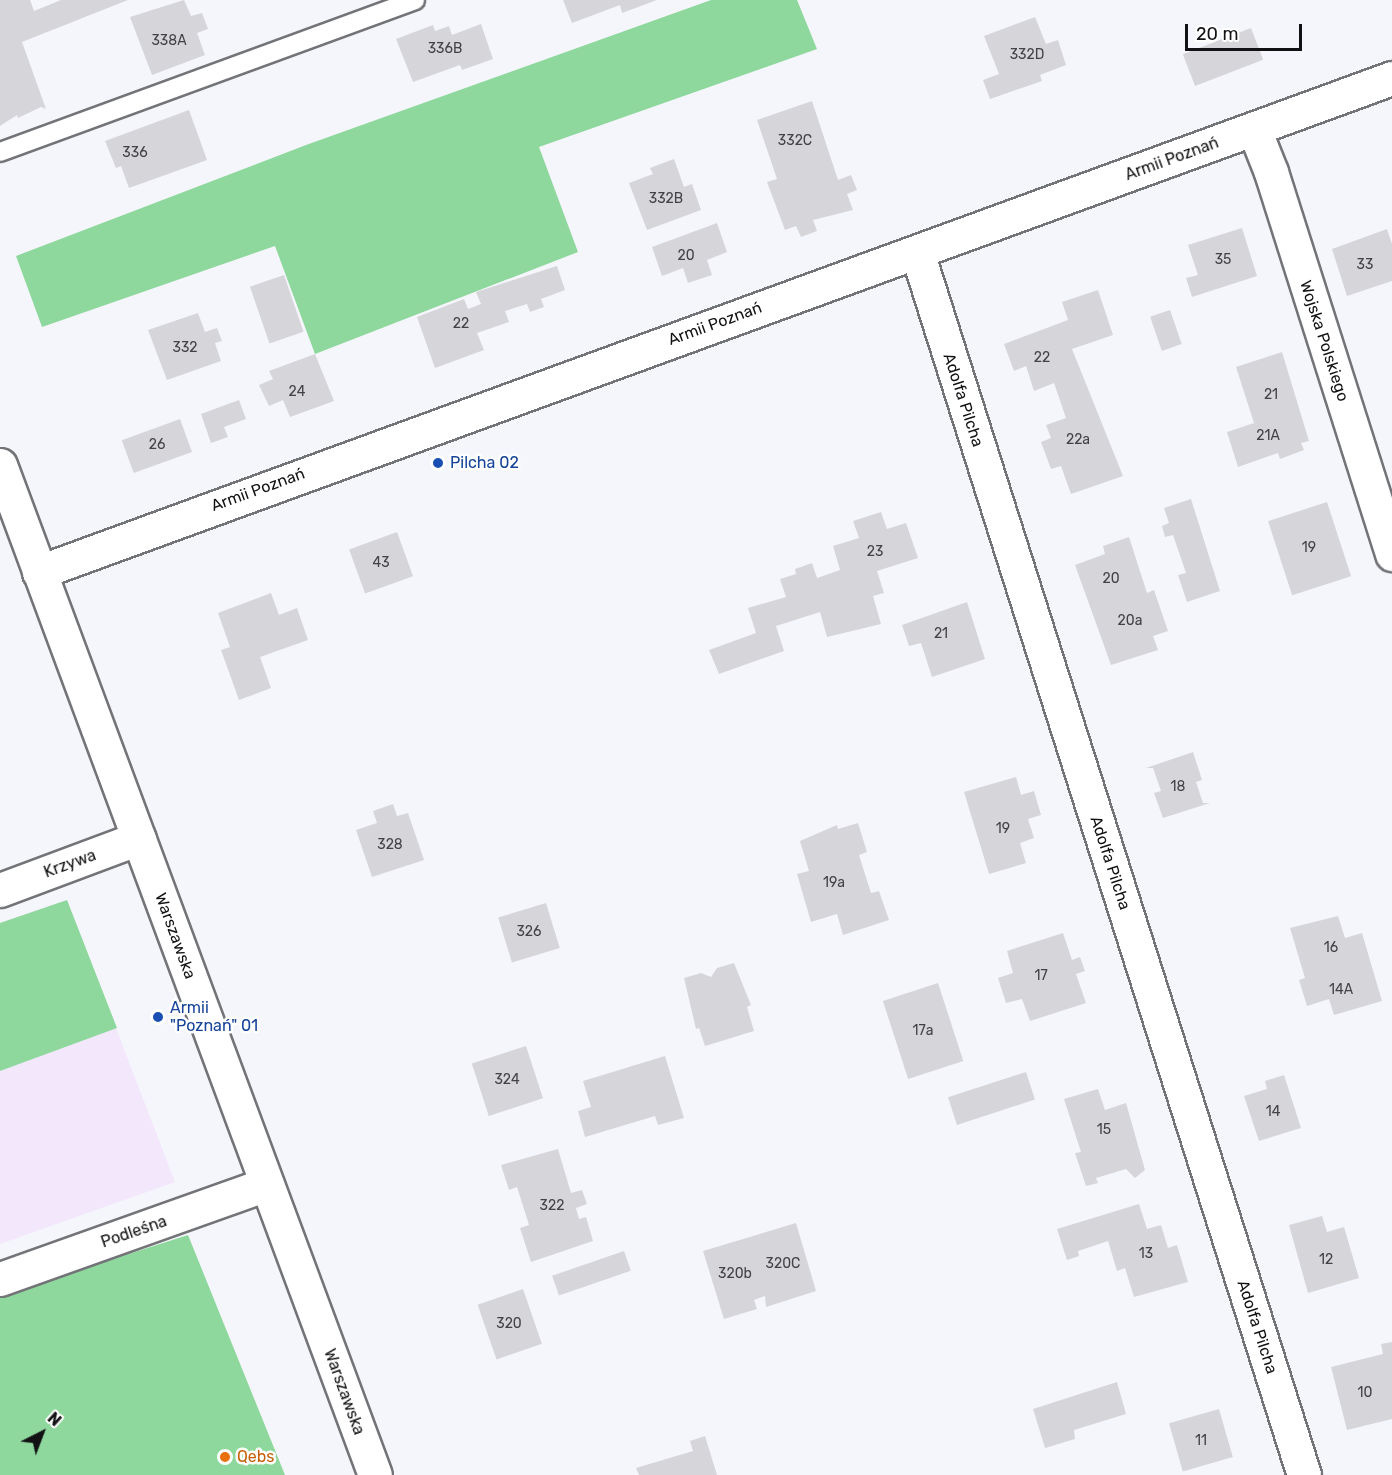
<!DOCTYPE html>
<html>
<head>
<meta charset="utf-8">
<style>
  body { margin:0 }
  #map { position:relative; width:1392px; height:1475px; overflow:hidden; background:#f5f6fb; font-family:Rubik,sans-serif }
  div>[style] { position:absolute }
  .commercial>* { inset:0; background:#f3e7fc }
  .green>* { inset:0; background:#8fd89d }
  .building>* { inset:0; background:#d6d5da; transform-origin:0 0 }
  .roads { filter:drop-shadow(2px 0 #737478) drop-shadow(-2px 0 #737478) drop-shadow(0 2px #737478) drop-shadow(0 -2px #737478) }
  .lane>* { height:18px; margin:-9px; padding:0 9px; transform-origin:9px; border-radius:9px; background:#fff }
  .street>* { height:33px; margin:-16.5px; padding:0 16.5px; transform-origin:16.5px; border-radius:16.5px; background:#fff }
  .secondary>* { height:33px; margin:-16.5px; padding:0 16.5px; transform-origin:16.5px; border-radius:16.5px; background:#fff }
  .dots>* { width:16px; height:16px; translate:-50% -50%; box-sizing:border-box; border:3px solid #fff; border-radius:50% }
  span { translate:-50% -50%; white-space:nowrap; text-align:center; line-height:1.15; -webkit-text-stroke:5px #fff; paint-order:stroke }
  .number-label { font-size:14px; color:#434346 }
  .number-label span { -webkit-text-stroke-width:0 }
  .street-label { font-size:16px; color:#121214 }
  .transit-label { font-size:16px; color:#164399 }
  .left { translate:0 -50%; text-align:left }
  .food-label { font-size:16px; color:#c56008 }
  .north { position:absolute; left:12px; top:1403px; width:60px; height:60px; -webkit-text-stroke:4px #fff; paint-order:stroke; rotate:42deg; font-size:16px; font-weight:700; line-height:24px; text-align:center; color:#121214 }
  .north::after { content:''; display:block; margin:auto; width:21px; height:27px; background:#121214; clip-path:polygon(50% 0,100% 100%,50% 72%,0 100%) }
  .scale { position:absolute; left:1185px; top:24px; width:117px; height:27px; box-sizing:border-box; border:3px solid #121214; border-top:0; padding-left:8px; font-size:18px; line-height:21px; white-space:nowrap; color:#121214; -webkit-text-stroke:4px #fff; paint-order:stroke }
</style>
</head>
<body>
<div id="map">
  <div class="commercial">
    <div style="clip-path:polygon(67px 900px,175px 1182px,0 1244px,0 923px)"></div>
  </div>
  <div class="green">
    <div style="clip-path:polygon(711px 0,797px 0,817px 49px,539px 147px,578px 252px,315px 354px,275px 246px,42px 327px,16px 256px,306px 145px)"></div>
    <div style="clip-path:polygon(67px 900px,117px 1028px,0 1071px,0 923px)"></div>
    <div style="clip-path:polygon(188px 1235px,285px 1475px,0 1475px,0 1295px)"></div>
  </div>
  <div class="building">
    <div style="clip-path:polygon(0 0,30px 0,34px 11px,61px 0,128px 0,22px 42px,46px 109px,41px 107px,18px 118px,17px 115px,0 126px)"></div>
    <div style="clip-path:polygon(184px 0,191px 16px,202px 13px,208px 29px,197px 33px,205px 55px,152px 75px,130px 17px)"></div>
    <div style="clip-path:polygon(563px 0,657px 0,622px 13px,620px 5px,572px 23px)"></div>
    <div style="clip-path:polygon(1035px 17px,1046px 44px,1058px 40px,1066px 65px,1040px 75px,1042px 81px,990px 99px,983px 80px,999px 74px,984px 36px)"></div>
    <div style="clip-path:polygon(481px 24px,493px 59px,462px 70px,460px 65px,413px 82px,396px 39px,433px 25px,435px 31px,449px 26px,452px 35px)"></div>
    <div style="left:1251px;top:28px;width:34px;height:73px;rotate:69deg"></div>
    <div style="clip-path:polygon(812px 101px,838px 180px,851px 175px,857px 190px,847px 194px,853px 210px,813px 220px,817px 231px,801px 237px,796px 226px,785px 230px,767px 182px,777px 179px,757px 120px)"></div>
    <div style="clip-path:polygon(189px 110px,207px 160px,129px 188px,121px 166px,116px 168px,105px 141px)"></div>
    <div style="clip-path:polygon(674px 159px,684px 187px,692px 184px,701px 210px,647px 230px,629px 183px,653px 174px,650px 168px)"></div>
    <div style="clip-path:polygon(717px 223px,727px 252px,707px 260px,712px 275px,688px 283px,683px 268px,662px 276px,652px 247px)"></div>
    <div style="clip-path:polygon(1242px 228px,1257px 276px,1192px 297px,1186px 278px,1198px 275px,1188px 245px)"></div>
    <div style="clip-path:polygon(1387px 229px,1392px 244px,1392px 281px,1347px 296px,1332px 249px)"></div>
    <div style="clip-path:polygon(557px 266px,565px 290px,541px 299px,544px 307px,530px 312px,527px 304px,505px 311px,509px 322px,477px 333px,484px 350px,435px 368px,417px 317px,464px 299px,468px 309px,481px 304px,476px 292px)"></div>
    <div style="left:284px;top:275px;width:60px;height:36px;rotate:71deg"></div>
    <div style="clip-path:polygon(1098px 290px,1113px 335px,1072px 349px,1123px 476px,1071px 494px,1061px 466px,1051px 469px,1041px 442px,1051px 438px,1046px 425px,1066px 418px,1054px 383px,1034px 391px,1026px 366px,1014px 371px,1004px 344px,1068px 320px,1062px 302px)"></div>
    <div style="left:1170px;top:310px;width:36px;height:21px;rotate:71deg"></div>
    <div style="clip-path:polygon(198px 313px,205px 332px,217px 328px,222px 341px,215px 343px,221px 361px,167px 380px,148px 330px)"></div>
    <div style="clip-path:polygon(1282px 352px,1309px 441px,1301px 443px,1304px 450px,1280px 459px,1278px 453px,1238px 467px,1227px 432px,1254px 423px,1236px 367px)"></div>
    <div style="clip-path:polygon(315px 354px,334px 401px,290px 417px,283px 400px,269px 406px,259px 385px,273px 379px,269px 371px)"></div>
    <div style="clip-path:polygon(239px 400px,246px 419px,224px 427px,228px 437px,211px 443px,201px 414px)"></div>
    <div style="left:180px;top:419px;width:35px;height:62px;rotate:70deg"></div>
    <div style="clip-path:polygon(1191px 499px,1220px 591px,1187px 602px,1178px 575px,1186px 573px,1173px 535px,1165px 537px,1162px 526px,1169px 523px,1164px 508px)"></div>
    <div style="left:1327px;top:502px;width:78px;height:62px;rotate:72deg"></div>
    <div style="clip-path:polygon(881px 512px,887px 529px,906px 523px,918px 558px,877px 571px,884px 593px,873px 596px,881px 624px,827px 637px,820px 612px,776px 626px,784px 651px,719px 674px,709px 650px,756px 633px,748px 608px,786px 597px,780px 579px,796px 574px,795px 569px,812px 563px,817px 578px,840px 570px,833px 546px,859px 538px,853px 521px)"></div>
    <div style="left:397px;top:532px;width:47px;height:51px;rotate:70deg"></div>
    <div style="clip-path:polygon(1129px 537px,1147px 593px,1154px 590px,1168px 631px,1153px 636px,1158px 650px,1111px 665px,1075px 565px,1105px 554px,1103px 546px)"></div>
    <div style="clip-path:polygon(271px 593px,279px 615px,297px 608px,308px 640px,260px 657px,271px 688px,239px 700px,221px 650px,230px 647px,218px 613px)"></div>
    <div style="clip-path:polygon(967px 602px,985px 659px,932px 677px,921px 643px,909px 646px,902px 625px)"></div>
    <div style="clip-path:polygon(1193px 752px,1202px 780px,1196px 782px,1203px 803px,1210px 803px,1163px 818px,1154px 793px,1161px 791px,1153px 768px,1146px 768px)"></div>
    <div style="clip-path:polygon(1016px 777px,1021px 795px,1034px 791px,1041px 815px,1028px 819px,1034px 838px,1020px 843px,1026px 863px,989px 874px,964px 792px)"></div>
    <div style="clip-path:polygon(393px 804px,397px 816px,408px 813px,424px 860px,372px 877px,356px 830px,377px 823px,373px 811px)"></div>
    <div style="clip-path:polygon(858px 823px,867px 852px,859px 855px,871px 893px,879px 891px,889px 920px,843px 935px,837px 914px,811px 922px,797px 874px,809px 871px,800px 841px,837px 825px,838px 829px)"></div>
    <div style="left:546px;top:903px;width:47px;height:50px;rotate:73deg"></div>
    <div style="clip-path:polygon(1338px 916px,1345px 938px,1362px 933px,1382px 1001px,1334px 1015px,1329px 999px,1307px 1006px,1299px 980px,1305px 978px,1290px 928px)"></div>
    <div style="clip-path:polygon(1063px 933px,1072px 960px,1080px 957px,1085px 971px,1076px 974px,1086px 1003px,1030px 1021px,1022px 999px,1006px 1003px,998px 978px,1013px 973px,1007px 951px)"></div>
    <div style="clip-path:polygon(734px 963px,751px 1005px,747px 1007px,754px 1031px,705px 1046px,699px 1028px,696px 1029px,684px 978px,701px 973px,711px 977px,717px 968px)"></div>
    <div style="left:938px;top:983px;width:82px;height:58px;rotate:72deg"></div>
    <div style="left:526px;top:1046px;width:55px;height:57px;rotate:72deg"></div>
    <div style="clip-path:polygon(665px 1056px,684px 1118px,658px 1125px,655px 1116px,585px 1137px,578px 1111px,591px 1107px,583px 1081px)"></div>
    <div style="left:1026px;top:1072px;width:29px;height:82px;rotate:72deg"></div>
    <div style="clip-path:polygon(1284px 1075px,1301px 1128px,1259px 1141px,1244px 1096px,1267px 1089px,1265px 1081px)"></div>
    <div style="clip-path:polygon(1098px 1089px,1105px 1110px,1126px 1103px,1145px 1170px,1135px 1178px,1126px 1169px,1096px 1178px,1098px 1183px,1086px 1186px,1075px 1153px,1081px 1152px,1064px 1099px)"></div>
    <div style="clip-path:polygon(558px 1149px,571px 1193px,582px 1190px,587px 1204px,576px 1208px,579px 1219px,586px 1217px,593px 1241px,531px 1262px,520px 1228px,529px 1225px,517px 1187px,509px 1190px,501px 1165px)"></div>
    <div style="clip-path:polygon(1139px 1204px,1147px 1229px,1161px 1225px,1168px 1248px,1177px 1245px,1188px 1282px,1134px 1297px,1125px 1268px,1117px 1271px,1108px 1241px,1078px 1251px,1079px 1256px,1067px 1260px,1057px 1229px)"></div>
    <div style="clip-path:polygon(1322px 1216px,1327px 1232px,1344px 1227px,1359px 1278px,1308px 1293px,1289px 1225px)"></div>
    <div style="clip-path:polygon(796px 1223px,816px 1291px,766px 1307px,765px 1296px,754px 1300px,757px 1309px,724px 1319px,703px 1251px)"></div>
    <div style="left:624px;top:1251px;width:21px;height:76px;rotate:71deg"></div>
    <div style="left:523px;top:1289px;width:58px;height:48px;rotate:71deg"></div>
    <div style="clip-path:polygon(1392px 1342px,1392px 1419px,1347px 1430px,1331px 1367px,1383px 1354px,1381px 1344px)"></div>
    <div style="clip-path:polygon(1117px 1382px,1126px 1414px,1074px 1430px,1075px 1439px,1045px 1448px,1033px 1409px)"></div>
    <div style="left:1219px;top:1409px;width:50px;height:52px;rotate:74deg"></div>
    <div style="clip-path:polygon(705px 1436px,717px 1475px,639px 1475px,636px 1468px,693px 1451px,690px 1441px)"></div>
  </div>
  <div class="roads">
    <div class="lane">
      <div style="left:0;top:152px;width:442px;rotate:-20.1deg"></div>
    </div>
    <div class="street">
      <div style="left:1254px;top:129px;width:46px;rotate:68.4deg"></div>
      <div style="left:1271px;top:172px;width:401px;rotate:72.4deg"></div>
      <div style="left:917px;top:252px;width:1283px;rotate:72.44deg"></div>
      <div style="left:0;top:890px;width:148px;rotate:-20.5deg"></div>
      <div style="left:0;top:1279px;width:283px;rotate:-19.6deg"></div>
    </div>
    <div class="secondary">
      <div style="left:0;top:465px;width:1077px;rotate:69.63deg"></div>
      <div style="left:39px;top:572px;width:1440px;rotate:-20.06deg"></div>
    </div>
  </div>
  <div class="dots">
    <div style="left:438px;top:463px;background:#1a4fb4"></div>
    <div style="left:158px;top:1017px;background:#1a4fb4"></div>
    <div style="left:225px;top:1457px;background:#e8710a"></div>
  </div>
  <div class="number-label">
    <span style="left:169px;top:41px">338A</span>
    <span style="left:445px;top:49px">336B</span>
    <span style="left:1027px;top:55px">332D</span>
    <span style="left:795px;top:141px">332C</span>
    <span style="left:135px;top:153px">336</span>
    <span style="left:666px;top:199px">332B</span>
    <span style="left:686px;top:256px">20</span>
    <span style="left:1223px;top:260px">35</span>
    <span style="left:1365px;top:265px">33</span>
    <span style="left:461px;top:324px">22</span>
    <span style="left:185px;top:348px">332</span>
    <span style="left:1042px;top:358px">22</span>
    <span style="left:297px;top:392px">24</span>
    <span style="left:1271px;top:395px">21</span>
    <span style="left:1268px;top:436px">21A</span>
    <span style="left:1078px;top:440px">22a</span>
    <span style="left:157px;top:445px">26</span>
    <span style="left:1309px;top:548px">19</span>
    <span style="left:875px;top:552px">23</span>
    <span style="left:381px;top:563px">43</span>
    <span style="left:1111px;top:579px">20</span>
    <span style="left:1130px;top:621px">20a</span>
    <span style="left:941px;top:634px">21</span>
    <span style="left:1178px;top:787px">18</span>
    <span style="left:1003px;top:829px">19</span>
    <span style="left:390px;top:845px">328</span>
    <span style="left:834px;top:883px">19a</span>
    <span style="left:529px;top:932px">326</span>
    <span style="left:1331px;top:948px">16</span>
    <span style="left:1041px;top:976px">17</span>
    <span style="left:1341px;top:990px">14A</span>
    <span style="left:923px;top:1031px">17a</span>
    <span style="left:507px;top:1080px">324</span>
    <span style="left:1273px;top:1112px">14</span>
    <span style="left:1104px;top:1130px">15</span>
    <span style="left:552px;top:1206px">322</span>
    <span style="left:1146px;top:1254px">13</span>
    <span style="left:1326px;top:1260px">12</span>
    <span style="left:783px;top:1264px">320C</span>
    <span style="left:735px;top:1274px">320b</span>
    <span style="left:509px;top:1324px">320</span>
    <span style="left:1365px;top:1393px">10</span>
    <span style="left:1201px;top:1441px">11</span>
  </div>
  <div class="street-label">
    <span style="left:1172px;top:159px;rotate:-20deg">Armii Poznań</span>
    <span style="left:715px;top:324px;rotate:-20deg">Armii Poznań</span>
    <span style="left:1324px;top:341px;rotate:72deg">Wojska Polskiego</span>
    <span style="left:963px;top:400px;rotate:72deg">Adolfa Pilcha</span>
    <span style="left:258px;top:490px;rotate:-20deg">Armii Poznań</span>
    <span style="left:1110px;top:863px;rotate:72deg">Adolfa Pilcha</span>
    <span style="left:70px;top:864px;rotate:-20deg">Krzywa</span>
    <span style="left:175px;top:936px;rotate:70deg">Warszawska</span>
    <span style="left:134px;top:1232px;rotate:-19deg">Podleśna</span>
    <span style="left:1257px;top:1327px;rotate:72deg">Adolfa Pilcha</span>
    <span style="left:344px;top:1392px;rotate:70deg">Warszawska</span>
  </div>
  <div class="transit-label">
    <span class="left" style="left:450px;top:463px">Pilcha 02</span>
    <span class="left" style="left:170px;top:1017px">Armii<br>"Poznań" 01</span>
  </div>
  <div class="food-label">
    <span class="left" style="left:237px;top:1457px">Qebs</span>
  </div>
  <div class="north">N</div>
  <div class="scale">20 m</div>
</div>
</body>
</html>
